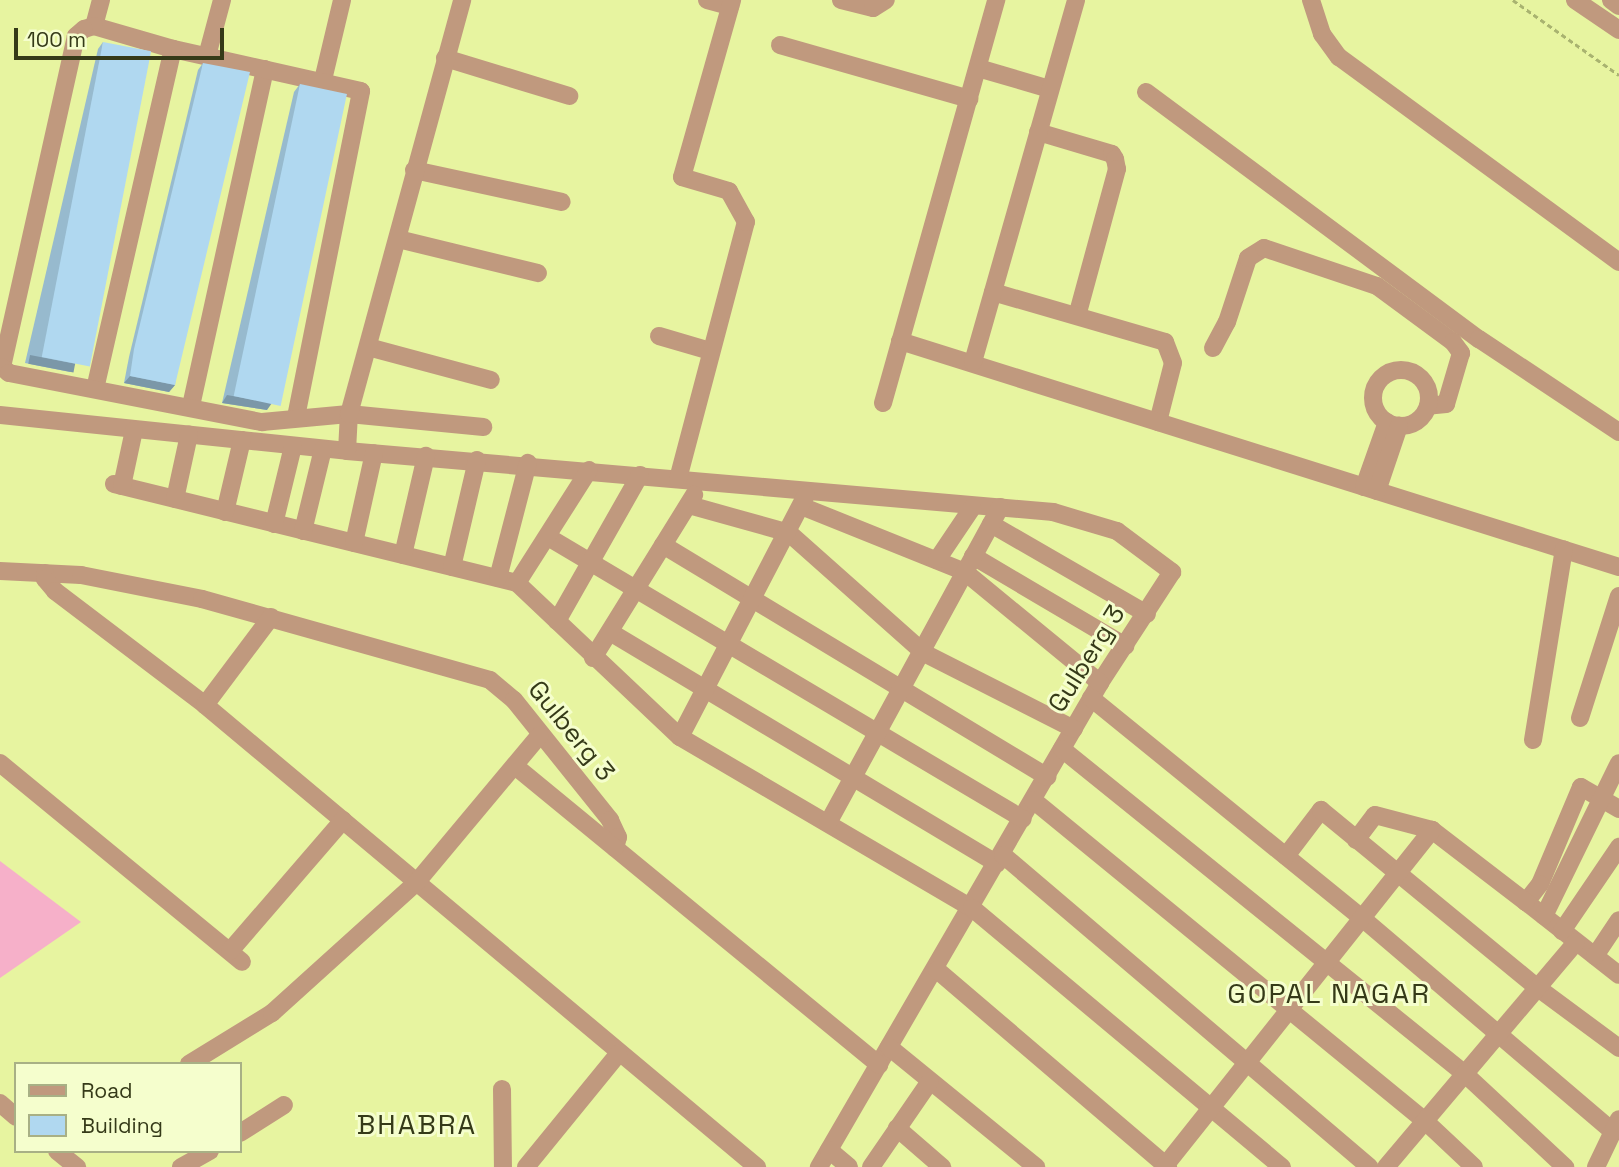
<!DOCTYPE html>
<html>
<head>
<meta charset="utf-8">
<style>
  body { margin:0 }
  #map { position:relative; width:1619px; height:1167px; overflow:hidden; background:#e7f4a0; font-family:"Space Grotesk",sans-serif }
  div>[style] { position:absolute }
  .green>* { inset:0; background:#f6b0c9 }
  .path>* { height:2.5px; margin-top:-1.25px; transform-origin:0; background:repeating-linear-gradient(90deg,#a9b370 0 5px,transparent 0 8.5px) }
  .minor>* { height:18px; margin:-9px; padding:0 9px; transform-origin:9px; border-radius:9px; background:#c0997e }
  .minor>.ring { margin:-9px; padding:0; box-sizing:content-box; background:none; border:18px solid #c0997e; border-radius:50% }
  .wall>* { inset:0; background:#97bace }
  .shaded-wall>* { inset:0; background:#7b97a8; transform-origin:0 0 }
  .building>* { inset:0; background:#b0d8f0; transform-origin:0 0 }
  span { translate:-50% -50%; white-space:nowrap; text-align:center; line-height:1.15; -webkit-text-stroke:6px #f5fecd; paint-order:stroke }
  .street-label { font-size:26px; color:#353a18 }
  .neighbourhood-label { font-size:28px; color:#353a18; letter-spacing:2px }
  .legend { position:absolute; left:14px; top:1062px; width:228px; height:91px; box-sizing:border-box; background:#f5fecd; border:2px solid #a8b085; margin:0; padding:9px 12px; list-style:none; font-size:21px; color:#353a18 }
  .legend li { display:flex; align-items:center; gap:14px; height:35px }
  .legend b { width:35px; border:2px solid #a8b085 }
  .scale { position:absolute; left:14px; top:28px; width:210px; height:32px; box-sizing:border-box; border:4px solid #353a18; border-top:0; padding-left:9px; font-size:21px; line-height:24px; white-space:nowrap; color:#353a18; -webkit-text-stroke:5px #f5fecd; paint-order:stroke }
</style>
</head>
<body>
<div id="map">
  <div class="green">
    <div style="clip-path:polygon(0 861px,81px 922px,0 978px)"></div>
  </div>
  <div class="path">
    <div style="left:1513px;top:0;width:130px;rotate:35.3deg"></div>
  </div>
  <div class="minor">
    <div style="left:707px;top:0;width:24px;rotate:15deg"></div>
    <div style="left:841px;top:0;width:33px;rotate:14deg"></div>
    <div style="left:873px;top:8px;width:15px;rotate:-32deg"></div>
    <div style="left:1311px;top:0;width:36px;rotate:72deg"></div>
    <div style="left:1322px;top:34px;width:29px;rotate:54deg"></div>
    <div style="left:1339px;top:57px;width:347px;rotate:36.2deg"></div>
    <div style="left:1575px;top:0;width:53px;rotate:34.3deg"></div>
    <div style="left:1611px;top:0;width:10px;rotate:37deg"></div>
    <div style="left:94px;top:26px;width:27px;rotate:-75deg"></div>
    <div style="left:780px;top:45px;width:197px;rotate:15.9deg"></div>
    <div style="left:207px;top:56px;width:58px;rotate:-75deg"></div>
    <div style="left:445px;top:58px;width:130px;rotate:17deg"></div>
    <div style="left:978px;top:68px;width:75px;rotate:16.3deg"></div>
    <div style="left:323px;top:80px;width:82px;rotate:-76.6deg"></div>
    <div style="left:1146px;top:92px;width:415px;rotate:36.6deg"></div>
    <div style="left:1479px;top:339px;width:168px;rotate:33.6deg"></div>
    <div style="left:1038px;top:132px;width:77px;rotate:16.6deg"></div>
    <div style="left:1112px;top:154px;width:6px;rotate:59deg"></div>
    <div style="left:1115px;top:159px;width:10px;rotate:79deg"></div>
    <div style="left:1117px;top:169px;width:152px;rotate:105.2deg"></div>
    <div style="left:414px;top:170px;width:151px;rotate:12.2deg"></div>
    <div style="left:398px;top:239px;width:144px;rotate:13.7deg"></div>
    <div style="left:993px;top:292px;width:179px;rotate:16.2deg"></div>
    <div style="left:1165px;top:342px;width:22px;rotate:69deg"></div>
    <div style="left:1173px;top:363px;width:61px;rotate:104.3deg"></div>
    <div style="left:659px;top:336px;width:53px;rotate:16.4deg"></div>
    <div style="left:900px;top:341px;width:754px;rotate:17.45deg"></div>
    <div style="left:368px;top:347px;width:127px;rotate:15deg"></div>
    <div style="left:1213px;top:348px;width:30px;rotate:-62deg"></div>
    <div style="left:1227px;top:322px;width:67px;rotate:-71.8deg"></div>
    <div style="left:1248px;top:258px;width:19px;rotate:-32deg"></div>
    <div style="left:1264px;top:248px;width:119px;rotate:18.6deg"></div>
    <div style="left:1377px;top:286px;width:94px;rotate:36.4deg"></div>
    <div style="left:1453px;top:342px;width:14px;rotate:54deg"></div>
    <div style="left:1461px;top:353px;width:53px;rotate:106.4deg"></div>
    <div style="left:1446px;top:404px;width:18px;rotate:174deg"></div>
    <div style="left:973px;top:362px;width:376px;rotate:-74.1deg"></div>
    <div class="ring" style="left:1373px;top:370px;width:38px;height:38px"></div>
    <div style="left:95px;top:389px;width:349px;rotate:-77.1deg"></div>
    <div style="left:883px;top:403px;width:419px;rotate:-74.3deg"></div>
    <div style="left:191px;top:406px;width:345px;rotate:-77.6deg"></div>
    <div style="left:0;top:415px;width:349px;rotate:5.9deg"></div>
    <div style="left:347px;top:451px;width:709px;rotate:4.94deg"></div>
    <div style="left:1053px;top:512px;width:67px;rotate:16.5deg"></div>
    <div style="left:1117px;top:531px;width:69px;rotate:36.7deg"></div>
    <div style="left:1172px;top:572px;width:132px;rotate:123deg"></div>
    <div style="left:1100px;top:683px;width:560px;rotate:120.14deg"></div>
    <div style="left:296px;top:417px;width:332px;rotate:-78.7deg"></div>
    <div style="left:361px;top:91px;width:193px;rotate:-167.4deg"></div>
    <div style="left:173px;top:49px;width:82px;rotate:-163.8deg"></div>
    <div style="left:94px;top:26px;width:10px;rotate:163deg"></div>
    <div style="left:84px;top:29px;width:11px;rotate:139deg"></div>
    <div style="left:76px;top:36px;width:339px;rotate:102.6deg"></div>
    <div style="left:2px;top:367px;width:9px;rotate:41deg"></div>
    <div style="left:9px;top:373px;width:258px;rotate:11deg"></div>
    <div style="left:262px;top:422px;width:87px;rotate:-5.3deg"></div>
    <div style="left:349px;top:414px;width:135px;rotate:5.5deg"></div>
    <div style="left:347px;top:451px;width:37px;rotate:-87deg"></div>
    <div style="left:349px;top:414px;width:429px;rotate:-74.7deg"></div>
    <div style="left:678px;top:479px;width:266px;rotate:-75.2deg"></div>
    <div style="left:746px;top:222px;width:35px;rotate:-119deg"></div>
    <div style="left:729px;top:191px;width:49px;rotate:-163.4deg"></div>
    <div style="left:682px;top:177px;width:184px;rotate:-74.2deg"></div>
    <div style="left:114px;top:484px;width:415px;rotate:13.8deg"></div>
    <div style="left:517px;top:583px;width:224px;rotate:43.4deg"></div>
    <div style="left:680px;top:737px;width:338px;rotate:30.4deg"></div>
    <div style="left:972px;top:908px;width:404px;rotate:39.9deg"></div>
    <div style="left:122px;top:486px;width:57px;rotate:-77.9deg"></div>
    <div style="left:1364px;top:487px;width:69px;rotate:-70.5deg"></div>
    <div style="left:1377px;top:491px;width:69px;rotate:-71.3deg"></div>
    <div style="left:175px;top:499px;width:66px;rotate:-77.7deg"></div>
    <div style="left:689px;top:505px;width:104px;rotate:15.6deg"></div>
    <div style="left:789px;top:533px;width:181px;rotate:41.6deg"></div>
    <div style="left:924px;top:653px;width:168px;rotate:26.9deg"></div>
    <div style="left:801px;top:506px;width:177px;rotate:21.9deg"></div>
    <div style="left:965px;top:572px;width:175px;rotate:39.4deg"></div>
    <div style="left:225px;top:512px;width:74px;rotate:-76.7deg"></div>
    <div style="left:274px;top:524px;width:80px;rotate:-76.3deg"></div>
    <div style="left:991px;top:524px;width:180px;rotate:30deg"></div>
    <div style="left:303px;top:531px;width:84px;rotate:-76.3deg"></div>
    <div style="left:548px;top:537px;width:552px;rotate:30.7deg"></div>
    <div style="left:354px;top:543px;width:92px;rotate:-77.5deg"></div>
    <div style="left:663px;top:545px;width:449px;rotate:31.1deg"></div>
    <div style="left:403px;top:555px;width:102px;rotate:-76.9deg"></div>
    <div style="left:973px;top:556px;width:177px;rotate:30.6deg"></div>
    <div style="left:937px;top:560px;width:63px;rotate:-56.1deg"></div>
    <div style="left:452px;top:567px;width:110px;rotate:-76.8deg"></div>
    <div style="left:0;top:571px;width:81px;rotate:2.8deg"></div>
    <div style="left:81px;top:575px;width:123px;rotate:11.2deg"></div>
    <div style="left:202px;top:599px;width:299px;rotate:15.7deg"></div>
    <div style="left:490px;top:680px;width:31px;rotate:40deg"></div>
    <div style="left:514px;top:700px;width:154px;rotate:51.3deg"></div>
    <div style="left:610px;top:820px;width:19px;rotate:65deg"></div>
    <div style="left:618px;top:837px;width:11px;rotate:105deg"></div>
    <div style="left:615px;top:848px;width:342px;rotate:39.4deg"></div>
    <div style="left:45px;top:573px;width:6px;rotate:90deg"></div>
    <div style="left:45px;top:579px;width:16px;rotate:50deg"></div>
    <div style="left:55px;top:591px;width:188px;rotate:37.2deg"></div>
    <div style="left:205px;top:705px;width:720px;rotate:39.93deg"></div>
    <div style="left:498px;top:578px;width:119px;rotate:-75.4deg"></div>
    <div style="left:517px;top:583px;width:134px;rotate:-57.5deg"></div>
    <div style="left:557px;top:621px;width:168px;rotate:-60.4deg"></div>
    <div style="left:610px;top:632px;width:451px;rotate:30.9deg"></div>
    <div style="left:593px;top:658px;width:192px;rotate:-58.2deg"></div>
    <div style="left:1091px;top:698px;width:349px;rotate:39.1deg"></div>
    <div style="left:1362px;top:918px;width:328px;rotate:40.4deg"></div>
    <div style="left:205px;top:705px;width:110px;rotate:-53.1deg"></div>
    <div style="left:1580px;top:718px;width:128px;rotate:-72.3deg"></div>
    <div style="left:680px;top:737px;width:273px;rotate:-62.5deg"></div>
    <div style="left:1533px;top:740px;width:193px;rotate:-80.8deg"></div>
    <div style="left:1062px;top:749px;width:518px;rotate:38.88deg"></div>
    <div style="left:1465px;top:1074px;width:137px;rotate:42.9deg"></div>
    <div style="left:0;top:763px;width:313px;rotate:39.4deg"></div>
    <div style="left:515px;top:766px;width:129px;rotate:39.4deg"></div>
    <div style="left:1033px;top:800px;width:507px;rotate:39.31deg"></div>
    <div style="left:1425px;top:1121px;width:67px;rotate:43.2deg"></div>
    <div style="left:1619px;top:809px;width:44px;rotate:-149.9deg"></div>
    <div style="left:1581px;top:787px;width:105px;rotate:112.9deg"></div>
    <div style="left:1540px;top:884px;width:23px;rotate:128deg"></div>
    <div style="left:1526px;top:902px;width:118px;rotate:38.1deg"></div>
    <div style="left:828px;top:823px;width:360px;rotate:-61.4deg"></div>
    <div style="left:1356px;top:840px;width:31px;rotate:-53deg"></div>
    <div style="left:1375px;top:815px;width:59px;rotate:14.7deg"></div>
    <div style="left:1432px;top:830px;width:118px;rotate:37.5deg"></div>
    <div style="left:1003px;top:855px;width:481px;rotate:40.4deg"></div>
    <div style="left:1286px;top:856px;width:58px;rotate:-52.7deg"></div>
    <div style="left:1321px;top:810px;width:281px;rotate:39.4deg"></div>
    <div style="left:1538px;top:988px;width:101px;rotate:36.5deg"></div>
    <div style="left:1544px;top:916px;width:170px;rotate:-63.9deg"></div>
    <div style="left:1562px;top:931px;width:102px;rotate:-55.8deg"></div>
    <div style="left:230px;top:951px;width:173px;rotate:-49.2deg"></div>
    <div style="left:1595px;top:956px;width:43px;rotate:-56.3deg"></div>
    <div style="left:937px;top:970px;width:304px;rotate:40.5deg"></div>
    <div style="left:889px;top:1047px;width:190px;rotate:39.2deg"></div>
    <div style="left:189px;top:1064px;width:97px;rotate:-31.6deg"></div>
    <div style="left:272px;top:1013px;width:194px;rotate:-42.1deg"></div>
    <div style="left:416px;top:883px;width:192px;rotate:-50.1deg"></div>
    <div style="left:502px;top:1089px;width:78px;rotate:89.3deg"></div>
    <div style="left:0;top:1103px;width:21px;rotate:41deg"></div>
    <div style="left:897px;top:1128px;width:60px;rotate:40.9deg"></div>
    <div style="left:240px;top:1133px;width:52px;rotate:-32.5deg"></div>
    <div style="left:829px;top:1150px;width:26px;rotate:40deg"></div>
    <div style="left:57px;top:1151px;width:26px;rotate:39deg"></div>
    <div style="left:181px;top:1167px;width:33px;rotate:-29deg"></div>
    <div style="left:526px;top:1167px;width:146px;rotate:-50.8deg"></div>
    <div style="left:871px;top:1167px;width:104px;rotate:-55.5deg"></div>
    <div style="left:1164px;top:1167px;width:431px;rotate:-51.5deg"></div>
    <div style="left:1386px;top:1167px;width:294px;rotate:-49.8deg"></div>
    <div style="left:1596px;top:1167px;width:53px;rotate:-64.4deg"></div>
  </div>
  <div class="wall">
    <div style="clip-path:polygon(103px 42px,75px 364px,70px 372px,25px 363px,98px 49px)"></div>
    <div style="clip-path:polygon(203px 63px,175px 385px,169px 392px,124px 383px,129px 357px,198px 70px)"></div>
    <div style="clip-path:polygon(300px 84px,267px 410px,222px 403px,294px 92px)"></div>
  </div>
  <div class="shaded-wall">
    <div style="left:30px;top:355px;width:46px;height:9px;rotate:11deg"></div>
    <div style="clip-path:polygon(130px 376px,175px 385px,169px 392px,124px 383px)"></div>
    <div style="clip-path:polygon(227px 395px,272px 403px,267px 410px,222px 403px)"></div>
  </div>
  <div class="building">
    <div style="left:103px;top:42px;width:49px;height:321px;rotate:11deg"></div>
    <div style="clip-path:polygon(203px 63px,250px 72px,175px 385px,130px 376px,134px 349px)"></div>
    <div style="left:300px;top:84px;width:48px;height:319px;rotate:12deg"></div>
  </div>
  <div class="street-label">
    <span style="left:1087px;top:659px;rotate:-58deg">Gulberg 3</span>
    <span style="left:571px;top:731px;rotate:51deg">Gulberg 3</span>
  </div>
  <div class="neighbourhood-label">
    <span style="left:1329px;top:993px">GOPAL NAGAR</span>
    <span style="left:417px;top:1124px">BHABRA</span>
  </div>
  <ul class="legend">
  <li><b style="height:9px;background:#c0997e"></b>Road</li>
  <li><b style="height:19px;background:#b0d8f0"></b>Building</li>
  </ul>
  <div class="scale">100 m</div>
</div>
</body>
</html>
